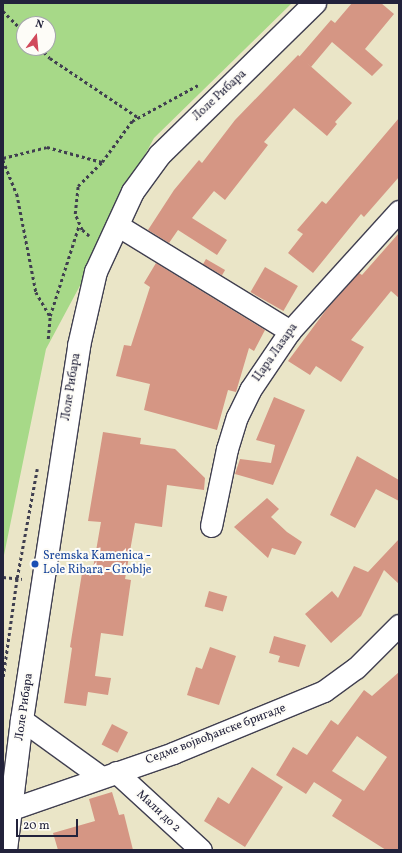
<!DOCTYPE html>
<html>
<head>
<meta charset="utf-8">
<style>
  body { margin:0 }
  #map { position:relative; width:402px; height:853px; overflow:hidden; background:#eae5c7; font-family:Vollkorn,serif }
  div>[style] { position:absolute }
  .green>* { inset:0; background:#a7d988 }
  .building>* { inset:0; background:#d59684; transform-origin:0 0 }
  .path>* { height:2.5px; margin-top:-1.25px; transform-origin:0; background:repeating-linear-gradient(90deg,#403f50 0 3px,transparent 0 6px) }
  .roads { filter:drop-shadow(1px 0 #403f50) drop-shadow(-1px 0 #403f50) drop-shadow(0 1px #403f50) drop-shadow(0 -1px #403f50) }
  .minor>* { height:21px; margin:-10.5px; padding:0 10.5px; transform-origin:10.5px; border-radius:10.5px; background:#fff }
  .tertiary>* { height:22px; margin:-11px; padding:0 11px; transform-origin:11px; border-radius:11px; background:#fff }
  .dots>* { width:11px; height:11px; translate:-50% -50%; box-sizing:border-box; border:2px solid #fdfcf7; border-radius:50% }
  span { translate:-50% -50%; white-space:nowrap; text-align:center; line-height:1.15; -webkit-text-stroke:4px #fdfcf7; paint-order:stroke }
  .street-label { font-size:12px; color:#22223b }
  .transit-label { font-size:12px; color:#164399 }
  .left { translate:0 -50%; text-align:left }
  .frame { position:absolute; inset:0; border:4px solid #22223b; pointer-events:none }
  .north { position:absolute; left:16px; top:16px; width:40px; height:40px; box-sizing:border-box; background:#fdfcf7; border:1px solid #a5a5ac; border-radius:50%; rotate:16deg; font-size:11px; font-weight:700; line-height:16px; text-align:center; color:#22223b }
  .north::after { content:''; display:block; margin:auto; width:14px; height:18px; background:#d1495b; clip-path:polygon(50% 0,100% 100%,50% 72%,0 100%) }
  .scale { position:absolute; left:16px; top:819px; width:62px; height:18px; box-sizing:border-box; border:2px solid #22223b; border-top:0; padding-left:5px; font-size:12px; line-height:14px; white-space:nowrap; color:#22223b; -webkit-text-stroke:3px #fdfcf7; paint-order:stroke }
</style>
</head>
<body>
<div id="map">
  <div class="green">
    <div style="clip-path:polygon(evenodd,3px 3px,292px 3px,154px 138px,118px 205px,83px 280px,46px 349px,3px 560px,3px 3px,24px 24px,48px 24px,48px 48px,24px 48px,24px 24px)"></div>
  </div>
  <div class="building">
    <div style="clip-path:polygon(352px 3px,381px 3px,394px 14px,365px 49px,383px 65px,372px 76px,332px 42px,311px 67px,299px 57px,331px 20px,335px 23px)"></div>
    <div style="clip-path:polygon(298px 55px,352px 103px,335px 122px,337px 124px,327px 136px,294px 108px,264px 142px,268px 145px,225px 200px,214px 191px,192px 218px,227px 240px,217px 255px,178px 230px,169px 243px,148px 230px,174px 190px,199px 160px,202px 163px,235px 120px)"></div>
    <div style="clip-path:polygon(399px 118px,399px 177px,364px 217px,361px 214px,313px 273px,288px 253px,303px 234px,297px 230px,322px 201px,326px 204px)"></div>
    <div style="clip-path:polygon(399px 233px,399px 298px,391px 291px,351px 340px,364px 347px,341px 382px,316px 366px,310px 375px,288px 361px,326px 310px,359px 273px,362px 275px)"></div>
    <div style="left:206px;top:259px;width:22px;height:6px;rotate:30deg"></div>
    <div style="clip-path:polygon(156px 263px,265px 330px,254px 351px,249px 348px,236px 392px,228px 390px,217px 430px,144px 410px,150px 384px,116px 376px,124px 345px,131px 346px,150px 287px,144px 283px)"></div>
    <div style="left:265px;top:267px;width:38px;height:29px;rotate:30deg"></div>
    <div style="clip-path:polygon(274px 397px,305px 410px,273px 485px,235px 474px,240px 459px,271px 463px,275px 445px,256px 440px)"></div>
    <div style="clip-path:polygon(103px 432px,141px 438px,140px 444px,175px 449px,205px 478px,204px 490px,167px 485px,162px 527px,135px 523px,125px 579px,131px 580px,123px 636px,101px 633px,95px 676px,111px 678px,108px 695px,88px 692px,86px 706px,64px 703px,72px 648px,70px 647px,82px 573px,92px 574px,101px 522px,88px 521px)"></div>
    <div style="clip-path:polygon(357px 456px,399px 480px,399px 501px,376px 489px,355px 528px,330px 515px)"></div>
    <div style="clip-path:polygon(267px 498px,279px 509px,271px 517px,287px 532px,302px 542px,295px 555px,272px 548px,268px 558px,234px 527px)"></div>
    <div style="clip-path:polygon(399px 539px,399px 584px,384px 570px,361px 616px,331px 643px,305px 614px,332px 591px,338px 598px,354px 566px,368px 572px)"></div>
    <div style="left:209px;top:591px;width:19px;height:16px;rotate:16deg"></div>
    <div style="clip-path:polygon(274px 636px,306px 645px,299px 667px,278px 662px,280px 656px,269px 653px)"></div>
    <div style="clip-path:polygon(210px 647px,236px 656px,219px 705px,187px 695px,196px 667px,202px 669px)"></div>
    <div style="clip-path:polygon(evenodd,399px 672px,399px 850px,386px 850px,332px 816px,342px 800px,314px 782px,306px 794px,276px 775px,293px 747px,307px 755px,331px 720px,338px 725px,364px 690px,372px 696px,399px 672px,357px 736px,387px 757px,364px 791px,332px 771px,357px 736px)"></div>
    <div style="left:112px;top:724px;width:18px;height:23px;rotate:27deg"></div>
    <div style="clip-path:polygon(252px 767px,283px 787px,245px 847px,204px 821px,218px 797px,229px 804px)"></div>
    <div style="clip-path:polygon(112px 792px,119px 815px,124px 814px,133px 850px,58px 850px,53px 833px,95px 821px,89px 799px)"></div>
  </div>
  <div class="path">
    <div style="left:3px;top:11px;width:30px;rotate:45deg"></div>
    <div style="left:40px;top:48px;width:14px;rotate:45deg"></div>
    <div style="left:50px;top:58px;width:107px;rotate:34deg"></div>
    <div style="left:3px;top:158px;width:45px;rotate:-14deg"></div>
    <div style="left:47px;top:147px;width:57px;rotate:15.3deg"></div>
    <div style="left:3px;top:160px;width:37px;rotate:68deg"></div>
    <div style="left:17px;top:194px;width:100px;rotate:79deg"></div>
    <div style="left:36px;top:292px;width:28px;rotate:60deg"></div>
    <div style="left:89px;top:236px;width:9px;rotate:-139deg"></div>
    <div style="left:82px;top:230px;width:17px;rotate:-114deg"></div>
    <div style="left:75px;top:214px;width:28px;rotate:-84deg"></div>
    <div style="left:78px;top:186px;width:34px;rotate:-45deg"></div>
    <div style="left:102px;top:162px;width:51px;rotate:-53.8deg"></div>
    <div style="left:132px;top:121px;width:75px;rotate:-28.6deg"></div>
    <div style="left:48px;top:339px;width:23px;rotate:-85deg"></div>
    <div style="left:50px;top:316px;width:96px;rotate:-72.3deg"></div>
    <div style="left:3px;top:577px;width:19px;rotate:6deg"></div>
    <div style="left:3px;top:677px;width:100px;rotate:-82deg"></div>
    <div style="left:17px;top:578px;width:111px;rotate:-79.6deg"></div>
  </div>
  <div class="roads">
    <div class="minor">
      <div style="left:117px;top:225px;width:203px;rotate:31.5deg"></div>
      <div style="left:211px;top:526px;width:79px;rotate:-78.3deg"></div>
      <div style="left:227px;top:449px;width:34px;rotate:-73deg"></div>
      <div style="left:237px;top:417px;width:30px;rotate:-64deg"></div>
      <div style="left:250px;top:390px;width:71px;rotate:-55.9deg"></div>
      <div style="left:290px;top:331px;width:162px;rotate:-47.8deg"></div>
      <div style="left:22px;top:720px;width:97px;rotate:35.8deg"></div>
      <div style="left:116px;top:772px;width:115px;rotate:42.5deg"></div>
      <div style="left:3px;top:812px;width:180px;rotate:-19.1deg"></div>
      <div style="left:173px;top:753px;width:163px;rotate:-22.3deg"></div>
      <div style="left:324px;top:691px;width:39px;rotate:-36deg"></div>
      <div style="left:356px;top:668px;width:61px;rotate:-45deg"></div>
    </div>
    <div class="tertiary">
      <div style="left:6px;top:850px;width:131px;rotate:-83deg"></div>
      <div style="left:22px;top:720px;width:378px;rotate:-81.3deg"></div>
      <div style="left:79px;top:346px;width:76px;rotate:-77.1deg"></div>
      <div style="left:96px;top:272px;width:88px;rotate:-65.2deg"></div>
      <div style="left:133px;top:192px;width:46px;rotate:-53.9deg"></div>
      <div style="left:160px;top:155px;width:217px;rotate:-44.4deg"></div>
    </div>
  </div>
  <div class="dots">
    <div style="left:35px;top:564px;background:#1a4fb4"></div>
  </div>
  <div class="street-label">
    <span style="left:220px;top:96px;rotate:-43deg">Лоле Рибара</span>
    <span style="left:276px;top:353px;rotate:-55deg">Цара Лазара</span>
    <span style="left:72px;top:387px;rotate:-81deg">Лоле Рибара</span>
    <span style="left:25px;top:707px;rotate:-82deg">Лоле Рибара</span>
    <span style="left:216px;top:735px;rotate:-21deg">Седме војвођанске бригаде</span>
    <span style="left:158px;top:812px;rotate:43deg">Мали до 2</span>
  </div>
  <div class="transit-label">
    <span class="left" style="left:43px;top:564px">Sremska Kamenica -<br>Lole Ribara - Groblje</span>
  </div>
  <div class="frame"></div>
  <div class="north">N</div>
  <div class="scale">20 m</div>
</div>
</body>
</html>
